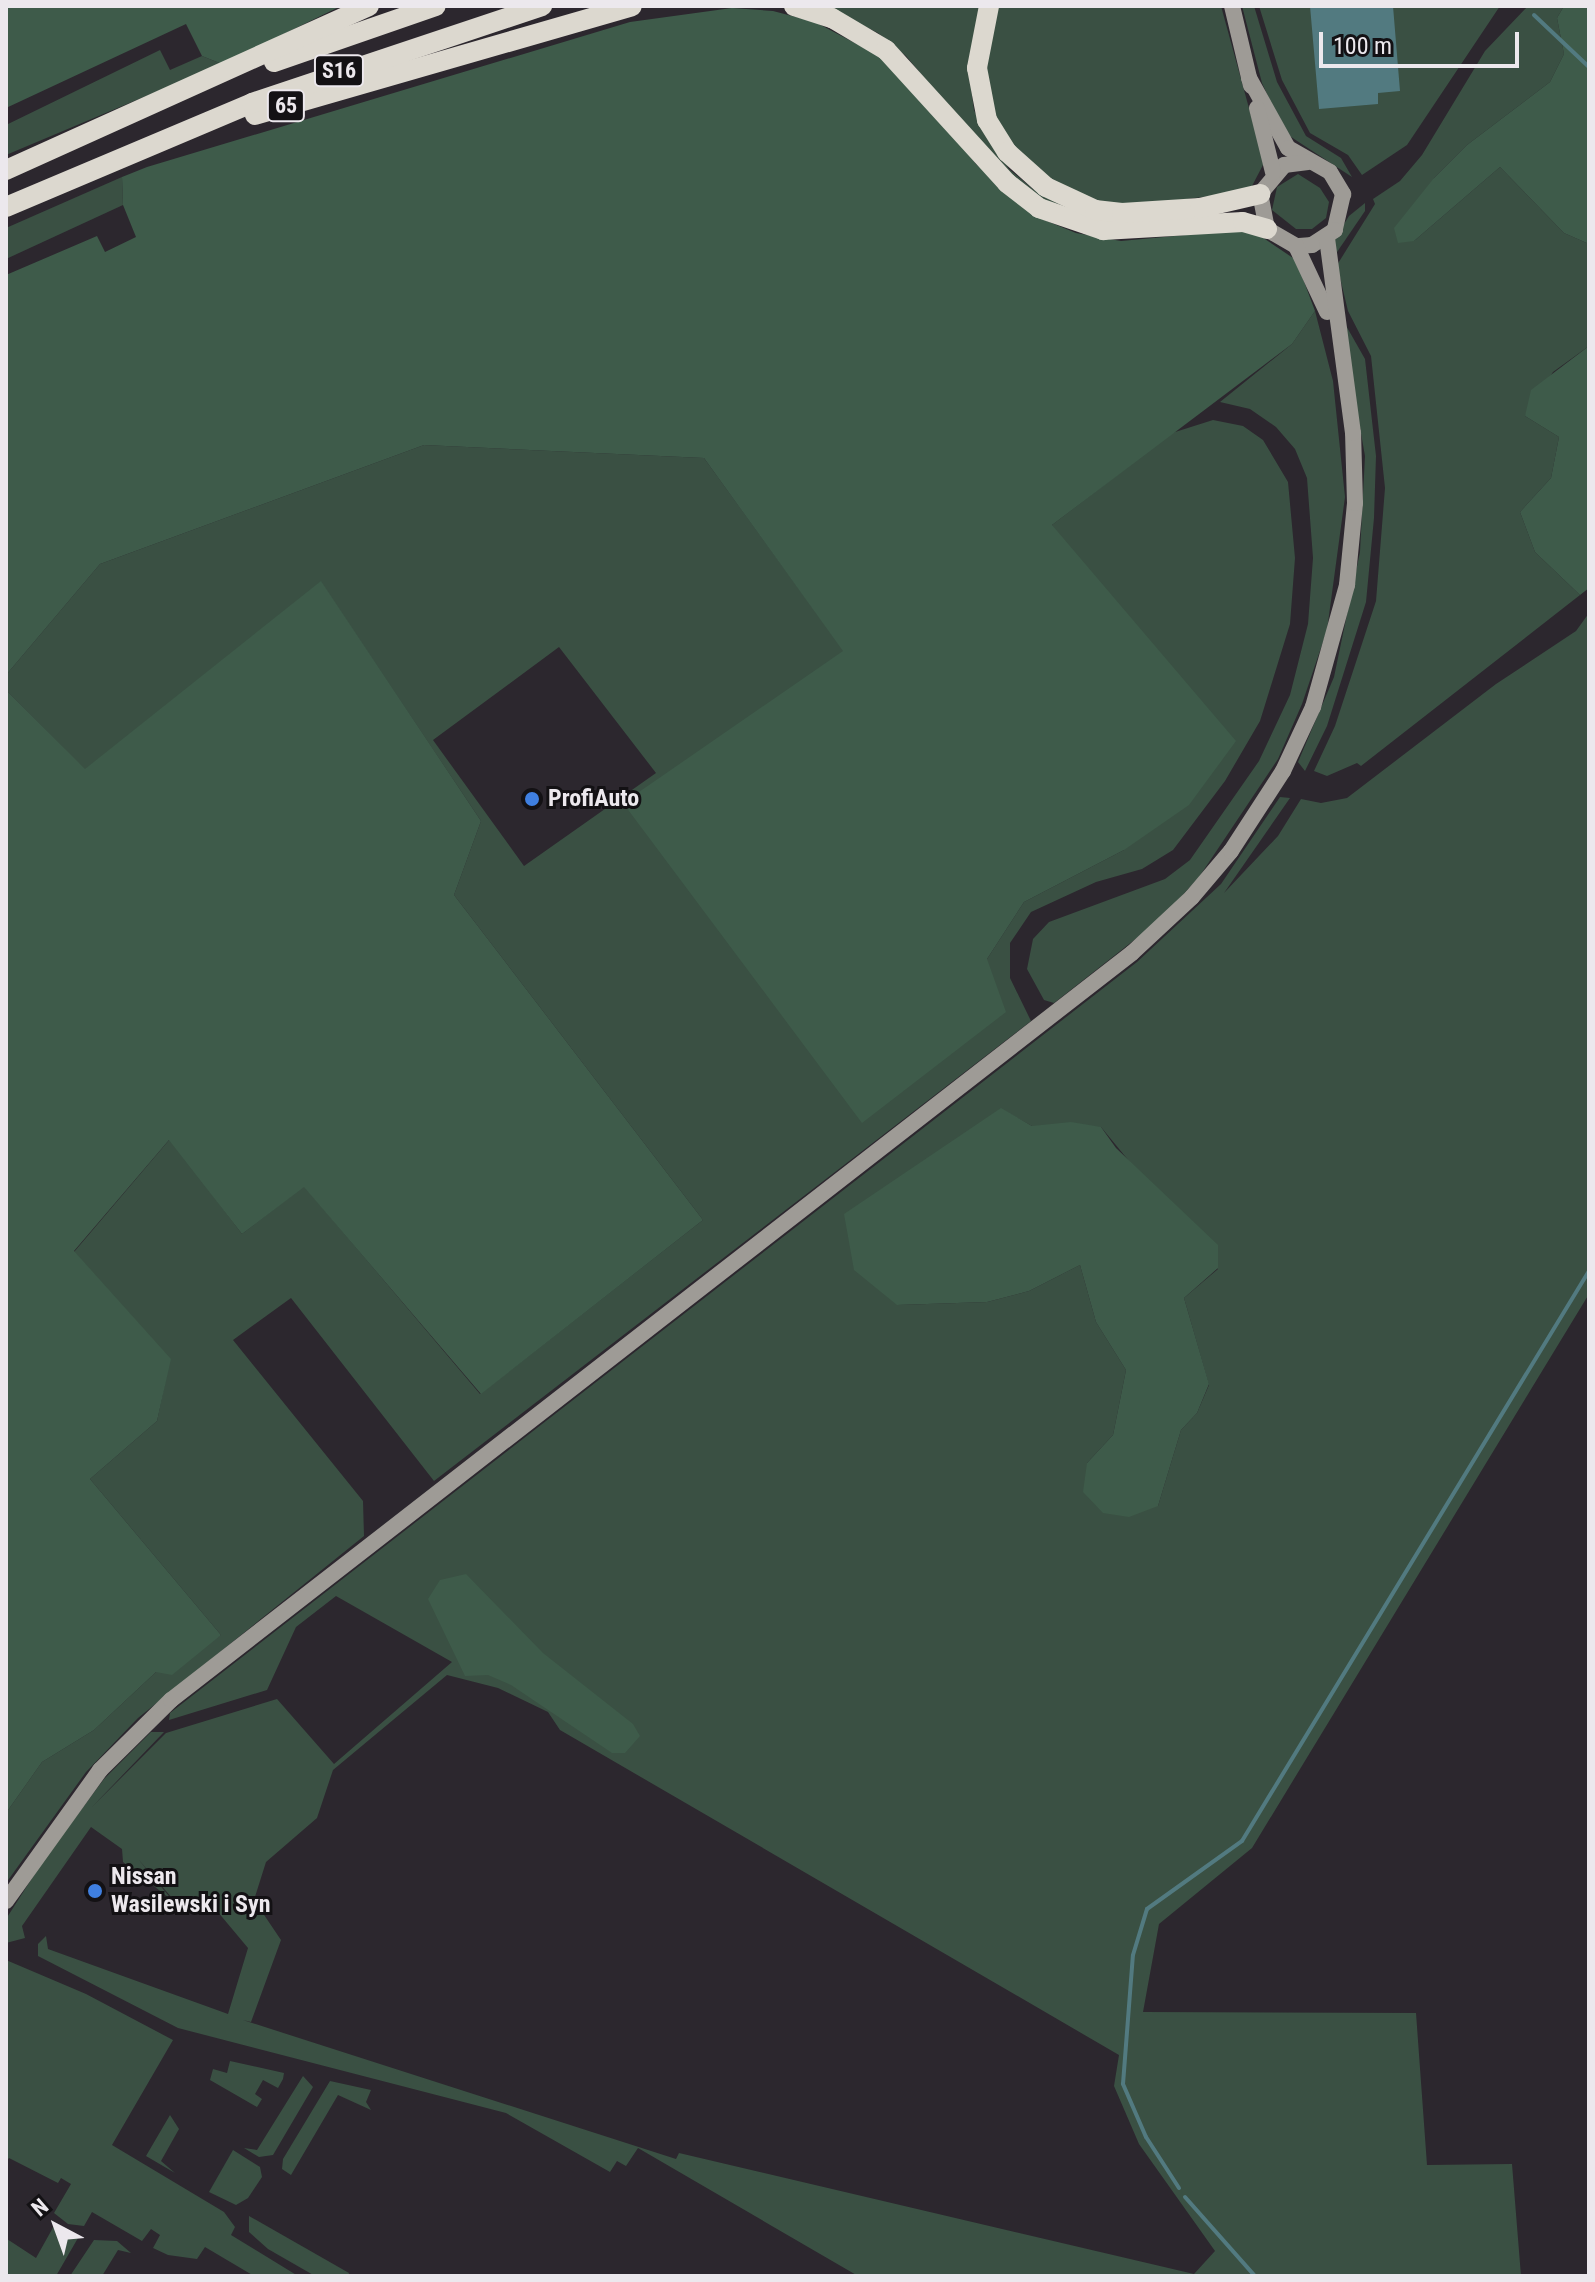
<!DOCTYPE html>
<html>
<head>
<meta charset="utf-8">
<style>
  body { margin:0 }
  #map { position:relative; width:1595px; height:2282px; overflow:hidden; background:#2c272e; font-family:"Roboto Condensed",sans-serif }
  div>[style] { position:absolute }
  .green>* { inset:0; background:#3a5043 }
  .forest>* { inset:0; background:#3e5b4a }
  .water>* { inset:0; background:#527a80 }
  .stream>* { height:4px; margin:-2px; padding:0 2px; transform-origin:2px; border-radius:2px; background:#527a80 }
  .secondary>* { height:16px; margin:-8px; padding:0 8px; transform-origin:8px; border-radius:8px; background:#9e9b96 }
  .highway>* { height:20px; margin:-10px; padding:0 10px; transform-origin:10px; border-radius:10px; background:#dcd8cf }
  .dots>* { width:22px; height:22px; translate:-50% -50%; box-sizing:border-box; border:4px solid #131114; border-radius:50% }
  span { translate:-50% -50%; white-space:nowrap; text-align:center; line-height:1.15; -webkit-text-stroke:6px #131114; paint-order:stroke }
  .shield-label span { padding:2px 6px; background:#131114; border:2px solid; border-radius:6px; -webkit-text-stroke-width:0 }
  .shield-label { font-size:22px; color:#ece8ed; font-weight:700 }
  .poi-label { font-size:24px; color:#ece8ed; font-weight:700 }
  .left { translate:0 -50%; text-align:left }
  .frame { position:absolute; inset:0; border:8px solid #ece8ed; pointer-events:none }
  .north { position:absolute; left:16px; top:2186px; width:80px; height:80px; -webkit-text-stroke:6px #131114; paint-order:stroke; rotate:319deg; font-size:22px; font-weight:700; line-height:32px; text-align:center; color:#ece8ed }
  .north::after { content:''; display:block; margin:auto; width:28px; height:36px; background:#ece8ed; clip-path:polygon(50% 0,100% 100%,50% 72%,0 100%) }
  .scale { position:absolute; left:1319px; top:32px; width:200px; height:36px; box-sizing:border-box; border:4px solid #ece8ed; border-top:0; padding-left:10px; font-size:24px; line-height:28px; white-space:nowrap; color:#ece8ed; -webkit-text-stroke:6px #131114; paint-order:stroke }
</style>
</head>
<body>
<div id="map">
  <div class="green">
    <div style="clip-path:polygon(824px 6px,980px 6px,968px 65px,974px 110px,982px 128px,1009px 169px,1033px 189px,1088px 220px,1030px 193px,982px 147px,906px 56px,878px 33px)"></div>
    <div style="clip-path:polygon(997px 6px,1221px 6px,1264px 163px,1252px 186px,1235px 193px,1138px 205px,1096px 202px,1060px 188px,1013px 149px,993px 114px,985px 78px)"></div>
    <div style="clip-path:polygon(1242px 6px,1254px 6px,1277px 82px,1306px 136px,1341px 158px,1352px 177px,1285px 133px,1262px 83px)"></div>
    <div style="clip-path:polygon(1259px 6px,1500px 6px,1407px 145px,1362px 175px,1348px 155px,1310px 133px,1282px 80px)"></div>
    <div style="clip-path:polygon(1528px 6px,1564px 6px,1557px 18px,1564px 54px,1550px 82px,1467px 145px,1434px 178px,1414px 241px,1500px 167px,1564px 233px,1589px 244px,1589px 346px,1553px 372px,1525px 416px,1559px 437px,1551px 478px,1520px 512px,1535px 552px,1580px 595px,1361px 766px,1357px 763px,1327px 776px,1314px 771px,1335px 726px,1376px 601px,1385px 488px,1371px 356px,1348px 311px,1337px 265px,1375px 204px,1373px 199px,1400px 181px,1422px 155px,1485px 51px)"></div>
    <div style="clip-path:polygon(160px 50px,170px 70px,202px 56px,222px 64px,6px 155px,6px 125px)"></div>
    <div style="clip-path:polygon(1298px 174px,1320px 188px,1329px 202px,1326px 218px,1312px 229px,1296px 229px,1272px 210px,1277px 187px)"></div>
    <div style="clip-path:polygon(122px 177px,123px 205px,6px 259px,6px 228px)"></div>
    <div style="clip-path:polygon(1365px 203px,1365px 211px,1335px 255px,1334px 240px,1349px 216px)"></div>
    <div style="clip-path:polygon(1315px 311px,1333px 381px,1345px 497px,1327px 630px,1302px 704px,1278px 759px,1199px 877px,1161px 919px,1054px 1003px,1044px 1000px,1027px 969px,1033px 939px,1049px 922px,1165px 879px,1190px 860px,1259px 761px,1290px 695px,1308px 624px,1313px 558px,1307px 478px,1295px 449px,1276px 427px,1250px 409px,1220px 402px,1292px 344px)"></div>
    <div style="clip-path:polygon(1340px 315px,1365px 359px,1376px 456px,1374px 518px,1366px 602px,1327px 726px,1305px 771px,1298px 762px,1334px 677px,1360px 552px,1365px 456px)"></div>
    <div style="clip-path:polygon(evenodd,1213px 420px,1243px 426px,1263px 440px,1288px 482px,1295px 558px,1290px 624px,1260px 721px,1225px 781px,1173px 850px,1142px 869px,1096px 882px,1031px 912px,1010px 943px,1010px 978px,1031px 1021px,434px 1481px,291px 1298px,233px 1340px,363px 1501px,364px 1536px,138px 1718px,86px 1772px,6px 1883px,6px 1813px,42px 1762px,94px 1730px,156px 1672px,221px 1635px,90px 1479px,157px 1421px,170px 1359px,74px 1252px,170px 1139px,242px 1234px,304px 1186px,480px 1394px,703px 1220px,454px 895px,481px 821px,321px 582px,85px 770px,6px 690px,6px 675px,100px 564px,424px 445px,704px 458px,844px 651px,987px 959px,1024px 902px,1124px 850px,1052px 525px,1172px 433px,1213px 420px,559px 647px,656px 773px,524px 866px,433px 740px,559px 647px)"></div>
    <div style="clip-path:polygon(evenodd,1589px 613px,1589px 1294px,1252px 1848px,1159px 1924px,1143px 2012px,1416px 2013px,1427px 2165px,1512px 2164px,1521px 2276px,858px 2276px,638px 2148px,626px 2166px,617px 2161px,610px 2172px,506px 2113px,178px 2028px,38px 1956px,38px 1944px,46px 1936px,48px 1949px,228px 2014px,248px 1948px,207px 1899px,187px 1915px,138px 1859px,173px 1901px,123px 1862px,122px 1849px,91px 1827px,22px 1926px,25px 1938px,6px 1943px,6px 1919px,43px 1861px,104px 1779px,151px 1732px,164px 1732px,92px 1807px,166px 1733px,277px 1699px,334px 1764px,452px 1662px,336px 1596px,296px 1627px,267px 1690px,169px 1720px,170px 1713px,1137px 962px,1221px 884px,1280px 797px,1290px 798px,1224px 893px,1278px 836px,1301px 799px,1321px 803px,1347px 798px,1496px 684px,1576px 631px,1589px 613px,1001px 1109px,1032px 1126px,1101px 1127px,1218px 1269px,1184px 1298px,1209px 1385px,1197px 1413px,1181px 1430px,1158px 1506px,1087px 1463px,1113px 1435px,1126px 1370px,1096px 1322px,1080px 1265px,1029px 1291px,987px 1302px,897px 1305px,936px 1154px,1001px 1109px,1589px 613px,447px 1675px,498px 1688px,548px 1712px,560px 1730px,1119px 2055px,1114px 2086px,1139px 2144px,1215px 2251px,1194px 2274px,679px 2153px,676px 2159px,243px 2020px,251px 2022px,281px 1940px,254px 1900px,266px 1862px,317px 1818px,333px 1770px,447px 1675px)"></div>
    <div style="clip-path:polygon(6px 1960px,86px 1994px,173px 2040px,112px 2145px,224px 2212px,235px 2227px,231px 2235px,298px 2276px,254px 2276px,205px 2247px,197px 2259px,168px 2255px,153px 2248px,160px 2235px,151px 2229px,142px 2241px,92px 2212px,84px 2226px,68px 2224px,54px 2213px,71px 2184px,61px 2178px,58px 2183px,9px 2158px,6px 2162px)"></div>
    <div style="clip-path:polygon(230px 2061px,284px 2073px,283px 2079px,278px 2088px,263px 2080px,255px 2094px,262px 2099px,257px 2107px,210px 2080px,213px 2069px,227px 2073px)"></div>
    <div style="clip-path:polygon(303px 2076px,313px 2087px,273px 2155px,259px 2157px,244px 2148px,257px 2150px)"></div>
    <div style="clip-path:polygon(330px 2081px,371px 2090px,366px 2102px,371px 2110px,338px 2095px,291px 2175px,282px 2169px,283px 2159px)"></div>
    <div style="clip-path:polygon(170px 2115px,179px 2129px,161px 2161px,175px 2173px,146px 2156px)"></div>
    <div style="clip-path:polygon(233px 2150px,260px 2167px,262px 2177px,248px 2198px,236px 2205px,209px 2192px)"></div>
    <div style="clip-path:polygon(249px 2216px,349px 2273px,348px 2276px,315px 2276px,268px 2249px,249px 2232px)"></div>
    <div style="clip-path:polygon(55px 2224px,78px 2238px,56px 2276px,6px 2276px,7px 2239px,36px 2258px)"></div>
    <div style="clip-path:polygon(94px 2240px,117px 2241px,131px 2253px,118px 2250px,102px 2276px,70px 2276px)"></div>
  </div>
  <div class="forest">
    <div style="clip-path:polygon(6px 6px,341px 6px,222px 64px,202px 56px,186px 24px,6px 108px)"></div>
    <div style="clip-path:polygon(1564px 6px,1589px 6px,1589px 244px,1564px 233px,1500px 167px,1414px 241px,1398px 243px,1394px 228px,1434px 178px,1467px 145px,1550px 82px,1564px 54px,1557px 18px)"></div>
    <div style="clip-path:polygon(732px 8px,773px 11px,815px 22px,885px 59px,922px 95px,976px 164px,1037px 217px,1076px 233px,1121px 241px,1250px 229px,1296px 260px,1315px 311px,1292px 344px,1052px 525px,1236px 741px,1189px 805px,1124px 850px,1024px 902px,987px 959px,1006px 1012px,862px 1123px,623px 803px,843px 651px,704px 458px,424px 445px,100px 564px,6px 675px,6px 275px,97px 236px,105px 252px,136px 237px,123px 205px,122px 177px,147px 167px,630px 22px)"></div>
    <div style="clip-path:polygon(1589px 346px,1589px 588px,1580px 595px,1535px 552px,1520px 512px,1551px 478px,1559px 437px,1525px 416px,1531px 390px)"></div>
    <div style="clip-path:polygon(321px 581px,481px 821px,454px 895px,703px 1220px,481px 1394px,304px 1187px,242px 1234px,169px 1140px,74px 1251px,171px 1359px,157px 1421px,90px 1479px,221px 1635px,172px 1675px,156px 1672px,94px 1730px,42px 1762px,6px 1813px,6px 690px,85px 769px)"></div>
    <div style="clip-path:polygon(1001px 1108px,1032px 1126px,1071px 1122px,1101px 1127px,1116px 1148px,1218px 1245px,1218px 1268px,1184px 1298px,1209px 1384px,1197px 1413px,1181px 1430px,1158px 1506px,1129px 1517px,1103px 1513px,1083px 1492px,1087px 1463px,1113px 1435px,1126px 1370px,1096px 1322px,1080px 1265px,1029px 1291px,987px 1302px,897px 1305px,854px 1270px,844px 1214px)"></div>
    <div style="clip-path:polygon(466px 1574px,543px 1653px,633px 1724px,640px 1736px,625px 1753px,612px 1753px,511px 1685px,488px 1675px,465px 1676px,428px 1599px,440px 1580px)"></div>
  </div>
  <div class="water">
    <div style="clip-path:polygon(1310px 6px,1393px 6px,1400px 91px,1378px 93px,1378px 104px,1319px 109px)"></div>
  </div>
  <div class="stream">
    <div style="left:1534px;top:15px;width:76px;rotate:43.4deg"></div>
    <div style="left:1179px;top:2188px;width:61px;rotate:-122.9deg"></div>
    <div style="left:1146px;top:2137px;width:58px;rotate:-113.5deg"></div>
    <div style="left:1123px;top:2084px;width:129px;rotate:-85.6deg"></div>
    <div style="left:1133px;top:1955px;width:48px;rotate:-73.1deg"></div>
    <div style="left:1147px;top:1909px;width:117px;rotate:-35.6deg"></div>
    <div style="left:1242px;top:1841px;width:667px;rotate:-58.67deg"></div>
    <div style="left:1185px;top:2197px;width:106px;rotate:48.5deg"></div>
  </div>
  <div class="secondary">
    <div style="left:1232px;top:6px;width:82px;rotate:76.6deg"></div>
    <div style="left:1249px;top:78px;width:80px;rotate:60.9deg"></div>
    <div style="left:1288px;top:148px;width:48px;rotate:29.7deg"></div>
    <div style="left:1330px;top:172px;width:26px;rotate:59deg"></div>
    <div style="left:1343px;top:194px;width:37px;rotate:103deg"></div>
    <div style="left:1335px;top:230px;width:27px;rotate:147deg"></div>
    <div style="left:1312px;top:245px;width:16px;rotate:176deg"></div>
    <div style="left:1296px;top:246px;width:34px;rotate:-150deg"></div>
    <div style="left:1267px;top:229px;width:36px;rotate:-101deg"></div>
    <div style="left:1260px;top:194px;width:38px;rotate:-50deg"></div>
    <div style="left:1284px;top:165px;width:24px;rotate:-7deg"></div>
    <div style="left:1257px;top:108px;width:66px;rotate:76deg"></div>
    <div style="left:1296px;top:246px;width:73px;rotate:64.8deg"></div>
    <div style="left:6px;top:1901px;width:161px;rotate:-54.3deg"></div>
    <div style="left:100px;top:1770px;width:100px;rotate:-44.6deg"></div>
    <div style="left:171px;top:1700px;width:1217px;rotate:-37.86deg"></div>
    <div style="left:1132px;top:953px;width:82px;rotate:-43deg"></div>
    <div style="left:1192px;top:897px;width:60px;rotate:-49.7deg"></div>
    <div style="left:1231px;top:851px;width:95px;rotate:-57deg"></div>
    <div style="left:1283px;top:771px;width:71px;rotate:-64.9deg"></div>
    <div style="left:1313px;top:707px;width:127px;rotate:-74.4deg"></div>
    <div style="left:1347px;top:585px;width:82px;rotate:-84.4deg"></div>
    <div style="left:1355px;top:503px;width:70px;rotate:-91.6deg"></div>
    <div style="left:1353px;top:433px;width:197px;rotate:-97.6deg"></div>
  </div>
  <div class="highway">
    <div style="left:794px;top:6px;width:40px;rotate:18deg"></div>
    <div style="left:832px;top:18px;width:63px;rotate:30.7deg"></div>
    <div style="left:886px;top:50px;width:180px;rotate:47.7deg"></div>
    <div style="left:1007px;top:183px;width:41px;rotate:38deg"></div>
    <div style="left:1039px;top:208px;width:68px;rotate:19deg"></div>
    <div style="left:1103px;top:230px;width:140px;rotate:-3.3deg"></div>
    <div style="left:1243px;top:222px;width:25px;rotate:16deg"></div>
    <div style="left:989px;top:6px;width:63px;rotate:101deg"></div>
    <div style="left:977px;top:68px;width:53px;rotate:79.1deg"></div>
    <div style="left:987px;top:120px;width:38px;rotate:58deg"></div>
    <div style="left:1007px;top:152px;width:52px;rotate:41.9deg"></div>
    <div style="left:1046px;top:187px;width:54px;rotate:25.1deg"></div>
    <div style="left:1095px;top:210px;width:27px;rotate:6deg"></div>
    <div style="left:1122px;top:213px;width:78px;rotate:-3.7deg"></div>
    <div style="left:1200px;top:208px;width:62px;rotate:-13.1deg"></div>
    <div style="left:274px;top:62px;width:171px;rotate:-19.1deg"></div>
    <div style="left:255px;top:115px;width:392px;rotate:-16.1deg"></div>
    <div style="left:6px;top:170px;width:398px;rotate:-24.3deg"></div>
    <div style="left:6px;top:207px;width:267px;rotate:-22.9deg"></div>
    <div style="left:252px;top:103px;width:306px;rotate:-18.5deg"></div>
  </div>
  <div class="dots">
    <div style="left:532px;top:799px;background:#3f7fe0"></div>
    <div style="left:95px;top:1891px;background:#3f7fe0"></div>
  </div>
  <div class="shield-label">
    <span style="left:339px;top:71px">S16</span>
    <span style="left:286px;top:106px">65</span>
  </div>
  <div class="poi-label">
    <span class="left" style="left:548px;top:799px">ProfiAuto</span>
    <span class="left" style="left:111px;top:1891px">Nissan<br>Wasilewski i Syn</span>
  </div>
  <div class="frame"></div>
  <div class="north">N</div>
  <div class="scale">100 m</div>
</div>
</body>
</html>
